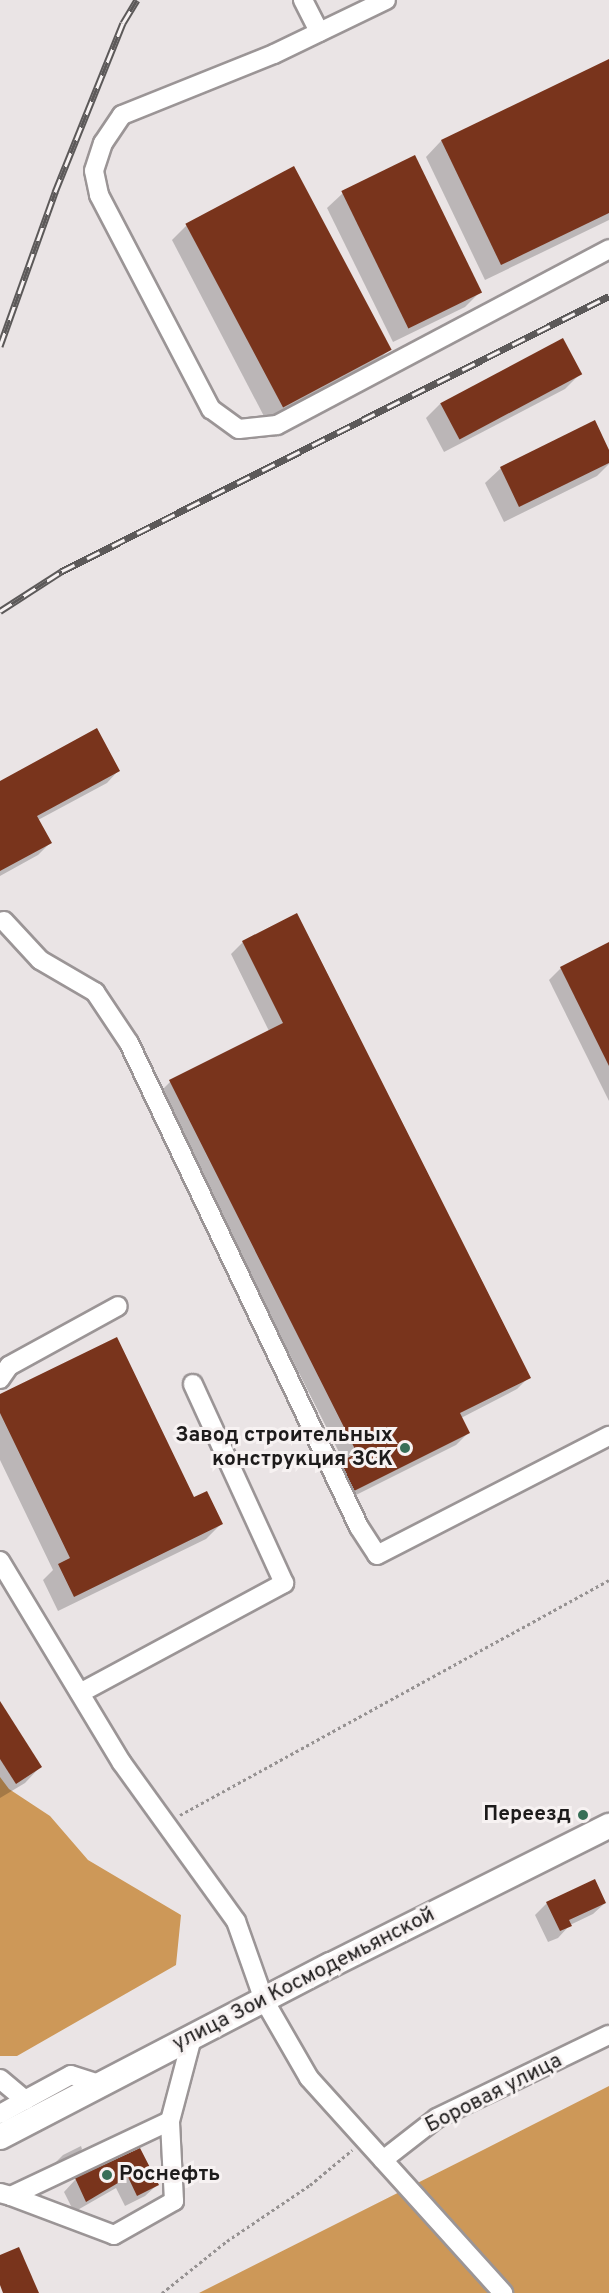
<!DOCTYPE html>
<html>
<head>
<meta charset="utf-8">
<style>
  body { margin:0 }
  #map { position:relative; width:609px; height:2293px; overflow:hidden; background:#eae4e5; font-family:Overpass,sans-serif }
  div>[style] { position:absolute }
  .forest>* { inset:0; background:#cd9858 }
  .shadow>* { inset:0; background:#0003 }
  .building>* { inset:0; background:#79341c; transform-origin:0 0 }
  .path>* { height:3px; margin-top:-1.5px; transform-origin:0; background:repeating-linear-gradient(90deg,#969292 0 3px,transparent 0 6px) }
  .roads { filter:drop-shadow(2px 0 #9b9596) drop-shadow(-2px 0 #9b9596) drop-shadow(0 2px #9b9596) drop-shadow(0 -2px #9b9596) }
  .minor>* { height:18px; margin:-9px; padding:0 9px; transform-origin:9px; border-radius:9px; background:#fff }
  .major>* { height:24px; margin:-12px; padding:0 12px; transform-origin:12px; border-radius:12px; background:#fff }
  .rail>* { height:7px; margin-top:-3.5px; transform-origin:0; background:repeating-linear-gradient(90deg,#f7f2f2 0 14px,#5c5959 0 28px); box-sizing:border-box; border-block:2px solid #5c5959 }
  .dots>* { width:16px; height:16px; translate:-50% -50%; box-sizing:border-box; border:3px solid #f7f2f2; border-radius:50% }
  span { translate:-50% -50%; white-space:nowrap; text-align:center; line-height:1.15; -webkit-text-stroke:6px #f7f2f2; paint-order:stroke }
  .poi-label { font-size:21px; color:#1d1b1b; font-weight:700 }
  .right { translate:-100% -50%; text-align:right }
  .left { translate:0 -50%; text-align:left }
  .street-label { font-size:21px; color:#1d1b1b }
</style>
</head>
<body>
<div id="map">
  <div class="forest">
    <div style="clip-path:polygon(0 1777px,9px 1789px,50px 1816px,88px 1860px,181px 1915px,176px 1965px,17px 2056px,0 2056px)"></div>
    <div style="clip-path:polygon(609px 2086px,609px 2293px,199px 2293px,485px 2149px)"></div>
  </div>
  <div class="shadow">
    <div style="clip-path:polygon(609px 61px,609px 220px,485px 280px,426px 157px,441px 141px)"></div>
    <div style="clip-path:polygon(343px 193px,481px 291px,465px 307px,393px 342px,327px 208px)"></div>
    <div style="clip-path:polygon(187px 225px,389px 350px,373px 365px,267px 422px,172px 240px)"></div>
    <div style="clip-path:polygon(580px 374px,565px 389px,444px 452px,426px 418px,441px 403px)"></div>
    <div style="clip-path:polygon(609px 453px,609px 464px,597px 476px,504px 522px,485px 483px,501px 468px)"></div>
    <div style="clip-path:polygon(118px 771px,107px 783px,38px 820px,50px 843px,38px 855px,0 876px,0 782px)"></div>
    <div style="clip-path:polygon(243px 942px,529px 1377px,517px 1389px,461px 1418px,468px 1433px,456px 1445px,342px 1502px,329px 1475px,344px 1462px,158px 1094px,170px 1082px,269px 1031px,231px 954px)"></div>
    <div style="clip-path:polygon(609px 944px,609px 1101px,549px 980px,561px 968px)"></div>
    <div style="clip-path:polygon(0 1396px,194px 1499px,221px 1524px,206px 1539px,58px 1611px,43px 1580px,53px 1570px,0 1460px)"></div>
    <div style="clip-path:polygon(0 1704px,40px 1767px,25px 1783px,0 1798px)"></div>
    <div style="clip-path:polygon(547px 1903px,605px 1903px,593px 1914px,570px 1925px,558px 1938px,548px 1942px,535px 1915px)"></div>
    <div style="clip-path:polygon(81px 2146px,82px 2149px,71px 2161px,52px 2169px,51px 2167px,63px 2155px)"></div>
    <div style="clip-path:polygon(139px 2150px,157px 2185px,145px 2196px,125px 2206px,116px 2188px,74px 2212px,64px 2192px,75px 2180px)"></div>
  </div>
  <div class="building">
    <div style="clip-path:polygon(609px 59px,609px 213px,501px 265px,441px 140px)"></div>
    <div style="left:415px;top:155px;width:153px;height:82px;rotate:64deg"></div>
    <div style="left:294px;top:166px;width:208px;height:123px;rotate:62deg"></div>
    <div style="left:563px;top:338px;width:41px;height:139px;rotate:62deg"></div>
    <div style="clip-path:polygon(595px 420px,609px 450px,609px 463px,519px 507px,500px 467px)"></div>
    <div style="clip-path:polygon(97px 728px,120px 771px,37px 816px,52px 843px,0 871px,0 781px)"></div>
    <div style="clip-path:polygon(297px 913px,531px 1378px,460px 1413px,470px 1433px,354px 1491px,340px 1462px,357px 1453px,169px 1080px,283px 1023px,242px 941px)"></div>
    <div style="clip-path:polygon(609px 942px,609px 1066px,560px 967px)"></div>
    <div style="clip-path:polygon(117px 1337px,194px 1497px,207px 1491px,223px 1524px,74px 1597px,58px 1564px,70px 1558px,0 1413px,0 1394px)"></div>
    <div style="clip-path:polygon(0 1701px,42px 1767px,16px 1784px,0 1759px)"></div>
    <div style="clip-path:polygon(595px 1879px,606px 1903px,569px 1920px,572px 1926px,560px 1931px,546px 1902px)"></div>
    <div style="clip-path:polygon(140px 2148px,159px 2185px,137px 2196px,128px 2177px,86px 2202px,75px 2178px)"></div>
    <div style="clip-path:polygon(19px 2247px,39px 2293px,3px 2293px,0 2285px,0 2255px)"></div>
  </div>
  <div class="path">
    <div style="left:180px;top:1815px;width:489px;rotate:-28.7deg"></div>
    <div style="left:162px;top:2293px;width:83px;rotate:-38.7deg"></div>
    <div style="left:227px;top:2241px;width:100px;rotate:-34deg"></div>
    <div style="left:310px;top:2185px;width:55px;rotate:-39.8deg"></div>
  </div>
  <div class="roads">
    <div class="minor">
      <div style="left:303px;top:0;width:36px;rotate:63deg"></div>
      <div style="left:386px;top:0;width:124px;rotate:154.3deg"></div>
      <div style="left:274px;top:54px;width:164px;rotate:158.1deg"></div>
      <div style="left:122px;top:115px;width:34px;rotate:124deg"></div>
      <div style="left:103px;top:143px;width:29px;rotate:108deg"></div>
      <div style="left:94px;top:171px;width:25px;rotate:78deg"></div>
      <div style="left:99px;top:195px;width:242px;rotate:62.4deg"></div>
      <div style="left:211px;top:409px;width:34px;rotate:36deg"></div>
      <div style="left:239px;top:429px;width:38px;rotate:-6deg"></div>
      <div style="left:277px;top:425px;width:376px;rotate:-27.9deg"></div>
      <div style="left:4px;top:921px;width:53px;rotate:47.3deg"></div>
      <div style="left:40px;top:960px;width:64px;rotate:30.2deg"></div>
      <div style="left:95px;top:992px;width:61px;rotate:56.3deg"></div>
      <div style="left:129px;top:1043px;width:536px;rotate:64.58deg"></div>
      <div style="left:359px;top:1527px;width:33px;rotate:57deg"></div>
      <div style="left:377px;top:1555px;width:261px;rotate:-27.2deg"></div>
      <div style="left:0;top:1379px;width:16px;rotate:-55deg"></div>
      <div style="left:9px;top:1366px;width:124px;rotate:-28.8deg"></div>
      <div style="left:0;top:1561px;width:236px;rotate:58.9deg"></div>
      <div style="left:122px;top:1763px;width:195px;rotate:54.2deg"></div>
      <div style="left:236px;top:1921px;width:84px;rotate:70.5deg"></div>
      <div style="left:264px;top:2000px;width:90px;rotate:60deg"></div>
      <div style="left:309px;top:2078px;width:290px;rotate:47.9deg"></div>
      <div style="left:80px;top:1693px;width:232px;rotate:-28.3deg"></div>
      <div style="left:284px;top:1583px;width:219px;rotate:-114.6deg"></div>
      <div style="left:0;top:2079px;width:33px;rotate:40deg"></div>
      <div style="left:25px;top:2100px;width:52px;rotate:-28.5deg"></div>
      <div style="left:71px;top:2075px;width:32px;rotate:18deg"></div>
      <div style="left:0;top:2114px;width:29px;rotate:-29deg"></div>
      <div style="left:383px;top:2160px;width:68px;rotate:-37.9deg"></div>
      <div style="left:437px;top:2118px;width:191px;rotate:-25.8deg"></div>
      <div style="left:0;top:2193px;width:11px;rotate:15deg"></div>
      <div style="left:11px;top:2196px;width:176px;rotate:-25.3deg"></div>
      <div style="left:170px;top:2121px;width:86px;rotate:-75.2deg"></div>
      <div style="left:11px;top:2196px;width:110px;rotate:20.7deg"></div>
      <div style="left:114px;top:2235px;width:69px;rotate:-29.5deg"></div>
      <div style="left:174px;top:2201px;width:80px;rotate:-92.9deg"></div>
    </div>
    <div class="major">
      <div style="left:0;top:2137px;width:373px;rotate:-27.5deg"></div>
      <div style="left:331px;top:1965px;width:311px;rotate:-26.6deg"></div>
    </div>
  </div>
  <div class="rail">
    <div style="left:0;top:346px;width:164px;rotate:-70.3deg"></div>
    <div style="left:55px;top:192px;width:182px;rotate:-68.1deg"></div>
    <div style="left:123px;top:23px;width:27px;rotate:-59deg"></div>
    <div style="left:0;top:611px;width:74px;rotate:-32.8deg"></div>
    <div style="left:62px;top:571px;width:612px;rotate:-26.69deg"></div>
  </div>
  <div class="dots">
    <div style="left:405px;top:1448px;background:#376f57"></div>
    <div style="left:583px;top:1815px;background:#376f57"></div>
    <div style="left:107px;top:2175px;background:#376f57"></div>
  </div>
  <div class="poi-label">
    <span class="right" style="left:393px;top:1448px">Завод строительных<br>конструкция ЗСК</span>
    <span class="right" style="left:571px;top:1815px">Переезд</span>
    <span class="left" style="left:119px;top:2175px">Роснефть</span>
  </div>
  <div class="street-label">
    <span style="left:304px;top:1980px;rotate:-27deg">улица Зои Космодемьянской</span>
    <span style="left:494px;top:2094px;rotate:-27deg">Боровая улица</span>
  </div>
</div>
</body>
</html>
